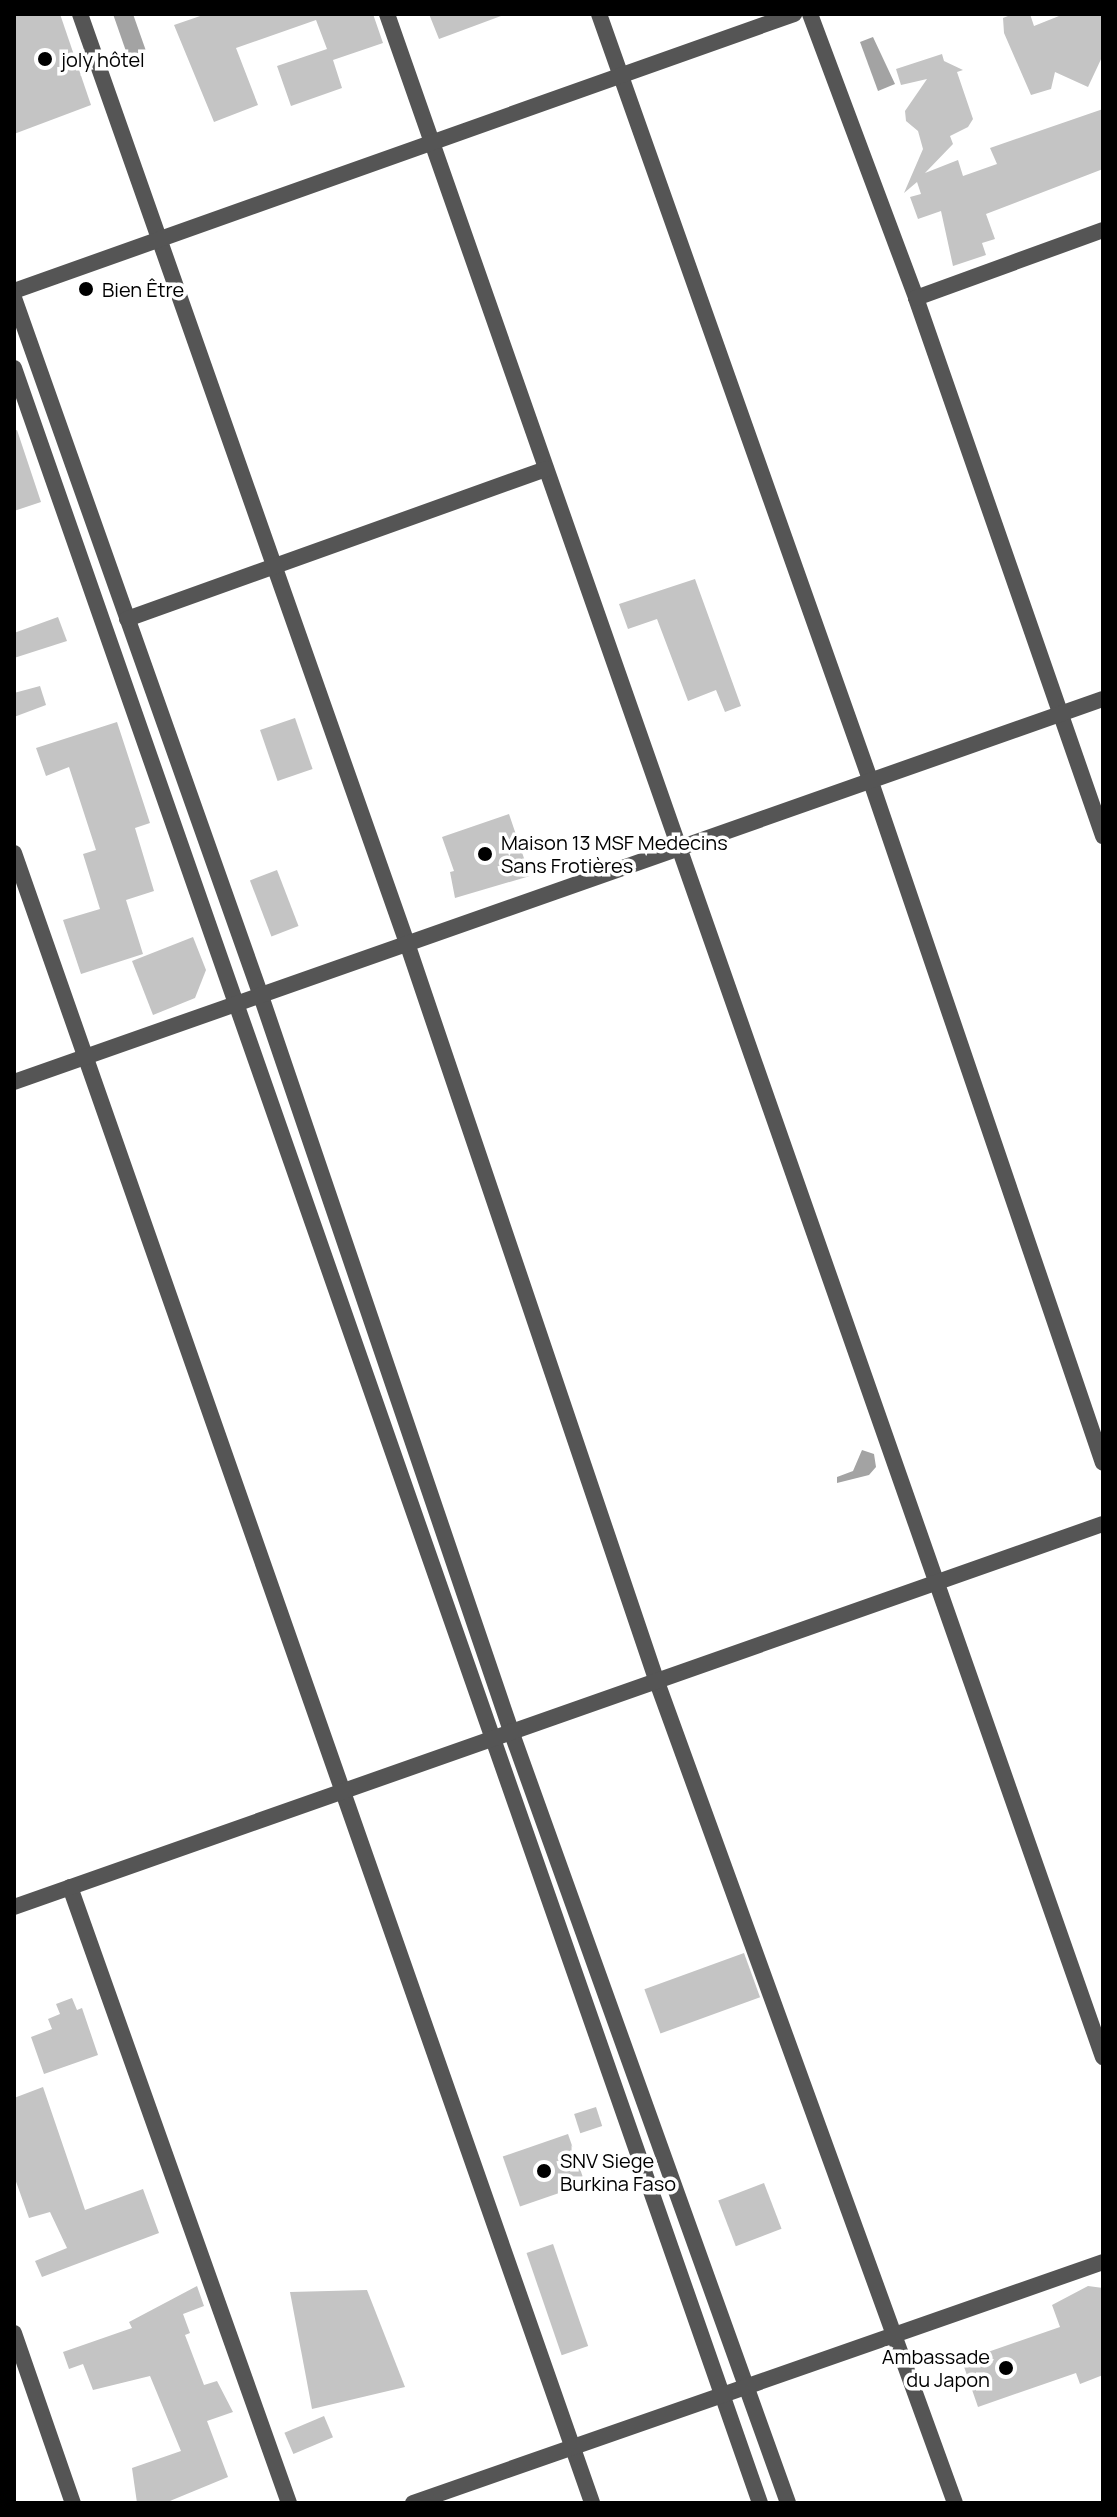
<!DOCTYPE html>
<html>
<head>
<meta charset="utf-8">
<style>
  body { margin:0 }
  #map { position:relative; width:1117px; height:2517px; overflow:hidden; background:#fff; font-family:Manrope,sans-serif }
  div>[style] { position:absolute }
  .water>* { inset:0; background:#a3a3a3 }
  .building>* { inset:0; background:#c4c4c4; transform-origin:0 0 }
  .street>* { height:16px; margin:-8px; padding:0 8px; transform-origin:8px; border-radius:8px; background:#555 }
  .dots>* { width:22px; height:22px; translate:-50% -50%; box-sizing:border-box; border:4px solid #fff; border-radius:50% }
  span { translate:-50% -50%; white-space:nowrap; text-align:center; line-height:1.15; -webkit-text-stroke:7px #fff; paint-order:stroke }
  .poi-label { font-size:20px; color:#000 }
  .left { translate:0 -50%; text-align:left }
  .right { translate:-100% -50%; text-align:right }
  .frame { position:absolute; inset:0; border:16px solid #000; pointer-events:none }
</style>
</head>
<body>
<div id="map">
  <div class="water">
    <div style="clip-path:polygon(113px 14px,133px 14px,146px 51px,128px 57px)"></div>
    <div style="clip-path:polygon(873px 37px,895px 84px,878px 91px,860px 42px)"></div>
    <div style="clip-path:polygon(862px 1450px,874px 1454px,876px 1467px,869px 1475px,837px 1483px,837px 1477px,853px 1471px)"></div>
  </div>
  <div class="building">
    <div style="clip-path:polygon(14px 14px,60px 14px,91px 105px,14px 134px)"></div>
    <div style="clip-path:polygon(206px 14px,373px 14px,383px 43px,333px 60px,342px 88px,291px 106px,277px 66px,327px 49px,316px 20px,236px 48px,258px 105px,214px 122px,174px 25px)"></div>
    <div style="clip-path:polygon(429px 14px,501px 14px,501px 16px,439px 39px)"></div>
    <div style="clip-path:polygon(1013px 14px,1030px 14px,1034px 26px,1064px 14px,1103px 14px,1103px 55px,1088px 87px,1055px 72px,1051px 89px,1031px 95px,1004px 33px,1003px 18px)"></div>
    <div style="clip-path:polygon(942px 54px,944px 61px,963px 70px,957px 72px,973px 119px,968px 127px,950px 136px,953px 144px,925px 173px,958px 160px,963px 176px,997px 164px,990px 148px,1103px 109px,1103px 169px,986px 214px,995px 239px,982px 243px,986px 255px,953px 266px,941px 211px,918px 219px,910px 197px,921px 194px,917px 182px,904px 193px,923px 149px,918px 131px,906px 121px,905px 111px,927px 79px,901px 85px,896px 69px)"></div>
    <div style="clip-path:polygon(17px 430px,41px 502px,14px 511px,14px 431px)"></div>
    <div style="clip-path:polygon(695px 579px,741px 706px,725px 712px,716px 690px,688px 701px,657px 619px,628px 629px,619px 604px)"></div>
    <div style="clip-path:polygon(58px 617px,67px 641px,14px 658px,14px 633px)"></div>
    <div style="clip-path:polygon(40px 686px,46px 705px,14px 717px,14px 693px)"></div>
    <div style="left:295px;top:718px;width:54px;height:37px;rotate:71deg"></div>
    <div style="clip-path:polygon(117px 722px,150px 823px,135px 828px,154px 891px,126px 900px,143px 954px,81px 974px,63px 920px,100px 909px,83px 854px,96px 850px,69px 767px,46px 776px,36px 748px)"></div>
    <div style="clip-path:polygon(509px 814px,530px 876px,455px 898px,450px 872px,454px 871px,442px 837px)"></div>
    <div style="left:277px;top:870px;width:60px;height:29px;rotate:69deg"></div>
    <div style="clip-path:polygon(193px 937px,206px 970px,195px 998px,153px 1015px,132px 961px)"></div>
    <div style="left:744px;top:1953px;width:47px;height:106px;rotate:70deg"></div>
    <div style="clip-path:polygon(72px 1998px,77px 2010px,82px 2008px,98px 2055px,44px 2074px,31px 2037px,52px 2029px,48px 2019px,60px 2014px,56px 2004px)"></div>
    <div style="clip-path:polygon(43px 2087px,85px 2210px,143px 2189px,159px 2233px,42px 2277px,35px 2261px,67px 2248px,50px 2212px,29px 2218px,14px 2176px,14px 2098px)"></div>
    <div style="left:596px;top:2107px;width:20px;height:23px;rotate:72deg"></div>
    <div style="left:568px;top:2134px;width:53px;height:69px;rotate:71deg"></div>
    <div style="left:764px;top:2183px;width:49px;height:49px;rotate:69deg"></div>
    <div style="left:553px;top:2244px;width:108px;height:28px;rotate:71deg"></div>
    <div style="clip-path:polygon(197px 2286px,204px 2306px,183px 2314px,190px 2333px,185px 2335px,204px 2385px,217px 2381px,233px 2412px,207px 2421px,228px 2477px,165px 2503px,137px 2503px,132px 2468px,181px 2451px,150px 2376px,93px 2390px,83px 2364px,69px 2369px,63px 2352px,132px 2328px,129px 2322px)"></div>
    <div style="clip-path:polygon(1088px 2286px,1103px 2288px,1103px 2375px,1080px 2384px,1076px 2373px,978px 2407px,962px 2361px,1060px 2327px,1052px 2305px)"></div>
    <div style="clip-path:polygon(367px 2290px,405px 2387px,312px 2409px,290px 2292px)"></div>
    <div style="left:324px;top:2416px;width:23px;height:43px;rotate:67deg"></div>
  </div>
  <div class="street">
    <div style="left:80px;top:14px;width:988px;rotate:70.61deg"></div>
    <div style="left:408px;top:946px;width:777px;rotate:71.31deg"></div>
    <div style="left:657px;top:1682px;width:873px;rotate:70.05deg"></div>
    <div style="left:387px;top:14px;width:2165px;rotate:70.69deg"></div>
    <div style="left:599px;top:14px;width:815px;rotate:70.5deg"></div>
    <div style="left:871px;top:782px;width:719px;rotate:71.19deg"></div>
    <div style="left:810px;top:14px;width:303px;rotate:69.5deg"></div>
    <div style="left:916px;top:298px;width:570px;rotate:70.83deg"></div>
    <div style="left:14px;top:291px;width:828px;rotate:-19.55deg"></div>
    <div style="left:14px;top:298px;width:740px;rotate:70.51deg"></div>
    <div style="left:261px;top:996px;width:776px;rotate:71.21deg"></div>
    <div style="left:511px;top:1731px;width:820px;rotate:70.26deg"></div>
    <div style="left:916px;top:298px;width:199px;rotate:-20deg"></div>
    <div style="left:14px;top:368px;width:2262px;rotate:70.74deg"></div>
    <div style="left:127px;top:619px;width:445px;rotate:-19.7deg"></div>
    <div style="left:14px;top:853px;width:1748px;rotate:70.69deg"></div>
    <div style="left:14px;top:1082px;width:1154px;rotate:-19.38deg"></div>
    <div style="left:70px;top:1887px;width:654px;rotate:70.43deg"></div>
    <div style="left:14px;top:1907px;width:1154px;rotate:-19.38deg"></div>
    <div style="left:14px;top:2333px;width:180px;rotate:70.9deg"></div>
    <div style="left:413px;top:2503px;width:731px;rotate:-19.25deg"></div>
  </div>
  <div class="dots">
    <div style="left:45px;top:59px;background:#000"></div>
    <div style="left:86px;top:289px;background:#000"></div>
    <div style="left:485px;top:854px;background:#000"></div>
    <div style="left:544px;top:2171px;background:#000"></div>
    <div style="left:1006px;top:2368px;background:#000"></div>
  </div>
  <div class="poi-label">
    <span class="left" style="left:61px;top:59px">joly hôtel</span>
    <span class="left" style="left:102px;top:289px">Bien Être</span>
    <span class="left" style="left:501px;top:854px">Maison 13 MSF Medecins<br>Sans Frotières</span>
    <span class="left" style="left:560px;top:2172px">SNV Siege<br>Burkina Faso</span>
    <span class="right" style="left:990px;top:2368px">Ambassade<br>du Japon</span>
  </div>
  <div class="frame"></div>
</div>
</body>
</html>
